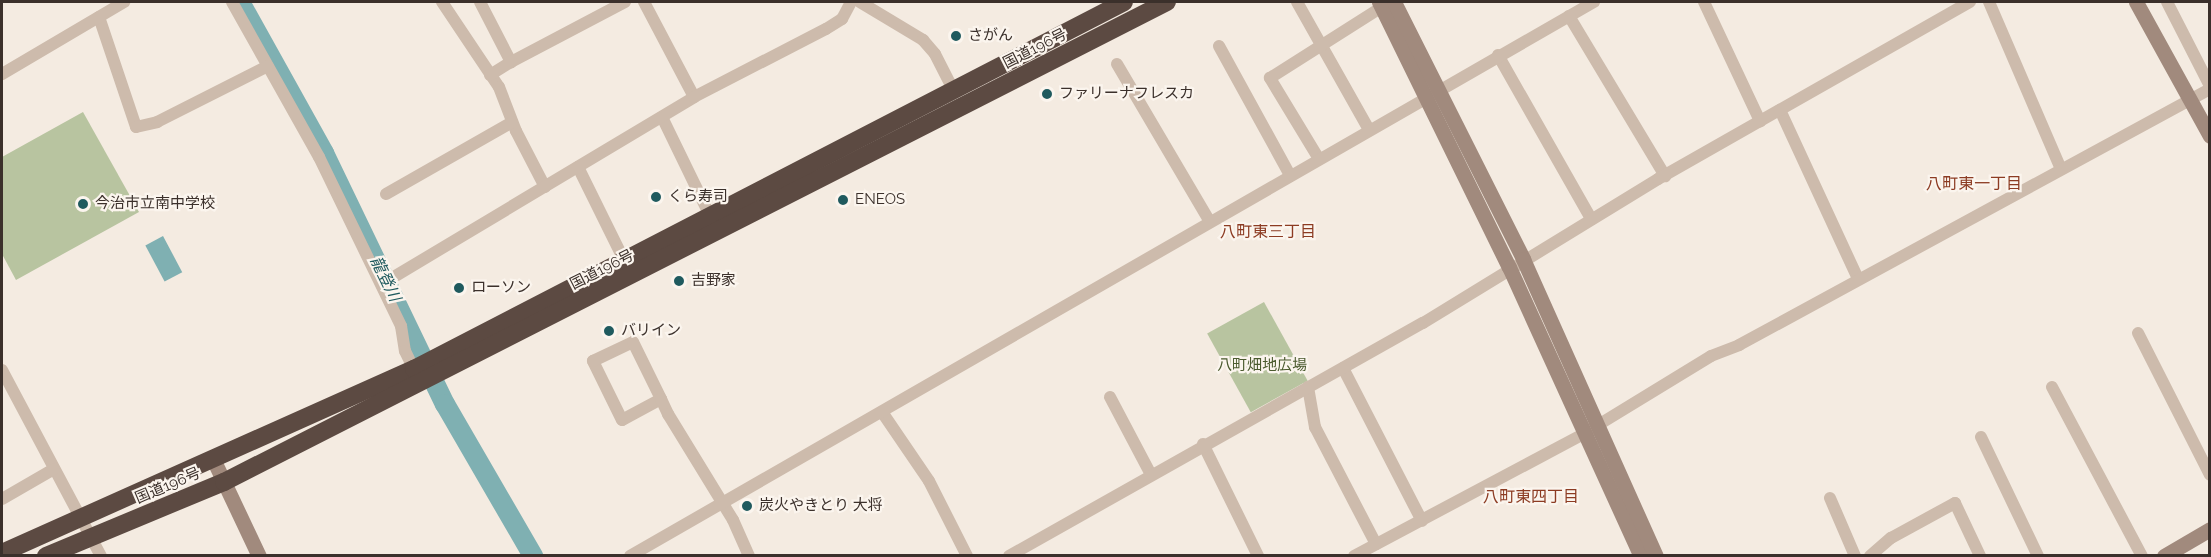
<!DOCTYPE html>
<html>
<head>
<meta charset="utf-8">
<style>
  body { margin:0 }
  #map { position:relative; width:2211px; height:557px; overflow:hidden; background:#f4ebe1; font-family:Raleway,"Noto Sans JP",sans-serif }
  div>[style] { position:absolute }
  .green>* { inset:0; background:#b8c4a0; transform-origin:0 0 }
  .water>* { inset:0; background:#7fb0b2; transform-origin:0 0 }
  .river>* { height:20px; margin:-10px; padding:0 10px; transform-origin:10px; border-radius:10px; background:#7fb0b2 }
  .street>* { height:12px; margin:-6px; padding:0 6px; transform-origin:6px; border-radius:6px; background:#cdbbac }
  .secondary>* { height:15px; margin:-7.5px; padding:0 7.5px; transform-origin:7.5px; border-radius:7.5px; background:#a18a7d }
  .highway>* { height:18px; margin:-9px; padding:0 9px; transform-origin:9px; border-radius:9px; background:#5c4a42 }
  .dots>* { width:16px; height:16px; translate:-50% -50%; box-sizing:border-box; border:3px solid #fbf5ee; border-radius:50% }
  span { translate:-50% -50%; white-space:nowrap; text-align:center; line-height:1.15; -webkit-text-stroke:4.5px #fbf5ee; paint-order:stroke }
  .poi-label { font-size:15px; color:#3b302b }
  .left { translate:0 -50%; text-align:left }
  .street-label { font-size:15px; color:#3b302b }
  .park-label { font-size:15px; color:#4a5a2e }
  .neighbourhood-label { font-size:16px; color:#8c3b22 }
  .water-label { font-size:16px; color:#1f5a5e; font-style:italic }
  .frame { position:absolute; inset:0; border:3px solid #3b302b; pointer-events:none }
</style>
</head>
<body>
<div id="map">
  <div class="green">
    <div style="clip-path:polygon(83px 112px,139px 212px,16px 280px,2px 254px,2px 157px)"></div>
    <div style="left:1264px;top:302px;width:90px;height:65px;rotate:61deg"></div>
  </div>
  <div class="water">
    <div style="left:163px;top:236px;width:41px;height:20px;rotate:62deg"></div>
  </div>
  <div class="river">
    <div style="left:240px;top:2px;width:173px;rotate:60.9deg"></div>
    <div style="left:324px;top:153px;width:279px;rotate:64.3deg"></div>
    <div style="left:445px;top:404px;width:176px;rotate:59.9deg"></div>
  </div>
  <div class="street">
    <div style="left:232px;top:2px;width:178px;rotate:60.7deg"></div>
    <div style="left:319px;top:157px;width:188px;rotate:64.1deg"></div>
    <div style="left:401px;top:326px;width:25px;rotate:81deg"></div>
    <div style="left:405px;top:351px;width:28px;rotate:64deg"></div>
    <div style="left:442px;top:2px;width:102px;rotate:56.2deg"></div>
    <div style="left:499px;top:87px;width:47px;rotate:68.9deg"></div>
    <div style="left:516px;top:131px;width:63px;rotate:62.6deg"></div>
    <div style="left:480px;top:2px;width:68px;rotate:62.7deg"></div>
    <div style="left:511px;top:62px;width:129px;rotate:-27.8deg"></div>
    <div style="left:644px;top:2px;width:107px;rotate:62.2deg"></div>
    <div style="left:860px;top:2px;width:74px;rotate:31.1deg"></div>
    <div style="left:923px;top:40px;width:18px;rotate:49deg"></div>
    <div style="left:935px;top:54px;width:39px;rotate:63deg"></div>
    <div style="left:1297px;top:2px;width:147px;rotate:60.6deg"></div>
    <div style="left:1704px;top:2px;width:132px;rotate:64.8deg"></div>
    <div style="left:1989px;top:2px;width:182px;rotate:66.7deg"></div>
    <div style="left:2167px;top:2px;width:94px;rotate:62.9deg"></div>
    <div style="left:1569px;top:16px;width:187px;rotate:59deg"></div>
    <div style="left:99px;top:17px;width:116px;rotate:71.4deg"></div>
    <div style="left:136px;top:127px;width:22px;rotate:-13deg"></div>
    <div style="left:157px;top:122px;width:124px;rotate:-26.8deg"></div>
    <div style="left:1219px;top:46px;width:147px;rotate:61.2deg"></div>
    <div style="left:1498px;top:55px;width:189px;rotate:60.4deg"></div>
    <div style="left:1117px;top:64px;width:183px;rotate:59.5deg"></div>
    <div style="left:2px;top:74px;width:142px;rotate:-30.5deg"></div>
    <div style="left:490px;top:75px;width:25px;rotate:-32deg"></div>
    <div style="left:1780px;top:110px;width:186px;rotate:65.2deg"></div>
    <div style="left:662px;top:117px;width:110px;rotate:64.1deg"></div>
    <div style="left:1319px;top:159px;width:95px;rotate:-121.2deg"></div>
    <div style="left:1270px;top:78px;width:133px;rotate:-32.4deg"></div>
    <div style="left:578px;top:167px;width:104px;rotate:63.7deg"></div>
    <div style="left:386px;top:194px;width:145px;rotate:-29.7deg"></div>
    <div style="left:382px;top:284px;width:364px;rotate:-30.9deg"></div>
    <div style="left:694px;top:97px;width:148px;rotate:-27.3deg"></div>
    <div style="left:826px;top:29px;width:19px;rotate:-32deg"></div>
    <div style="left:842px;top:19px;width:19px;rotate:-62deg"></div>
    <div style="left:2138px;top:333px;width:159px;rotate:63.1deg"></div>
    <div style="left:1343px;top:368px;width:172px;rotate:62.7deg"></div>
    <div style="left:2px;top:370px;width:211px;rotate:62deg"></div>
    <div style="left:1308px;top:387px;width:41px;rotate:80.1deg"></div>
    <div style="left:1315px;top:427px;width:132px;rotate:62.5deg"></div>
    <div style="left:2052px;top:387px;width:191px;rotate:62deg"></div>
    <div style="left:1110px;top:397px;width:86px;rotate:62.2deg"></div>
    <div style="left:661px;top:399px;width:44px;rotate:151.7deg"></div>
    <div style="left:622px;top:420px;width:66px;rotate:-116.2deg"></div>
    <div style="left:593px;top:361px;width:44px;rotate:-25.4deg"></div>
    <div style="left:633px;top:342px;width:64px;rotate:63.8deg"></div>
    <div style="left:661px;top:399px;width:17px;rotate:65deg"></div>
    <div style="left:668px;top:414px;width:124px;rotate:58.5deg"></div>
    <div style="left:733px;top:520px;width:39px;rotate:66deg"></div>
    <div style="left:882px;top:412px;width:83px;rotate:55.7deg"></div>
    <div style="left:929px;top:481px;width:84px;rotate:63.1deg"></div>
    <div style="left:1981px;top:437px;width:132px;rotate:64.4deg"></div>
    <div style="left:1203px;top:444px;width:125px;rotate:63.8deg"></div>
    <div style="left:1830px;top:498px;width:63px;rotate:66.7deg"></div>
    <div style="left:2px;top:499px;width:60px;rotate:-30deg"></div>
    <div style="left:630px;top:556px;width:1112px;rotate:-29.89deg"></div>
    <div style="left:1009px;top:556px;width:475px;rotate:-29.4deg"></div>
    <div style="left:1423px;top:323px;width:276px;rotate:-31.5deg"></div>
    <div style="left:1658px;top:179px;width:359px;rotate:-29.6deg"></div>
    <div style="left:1354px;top:556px;width:262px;rotate:-28deg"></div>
    <div style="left:1585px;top:433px;width:148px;rotate:-31.4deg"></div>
    <div style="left:1711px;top:356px;width:30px;rotate:-21deg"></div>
    <div style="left:1739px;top:345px;width:536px;rotate:-28.53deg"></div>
    <div style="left:1870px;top:556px;width:28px;rotate:-41deg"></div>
    <div style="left:1891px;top:538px;width:73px;rotate:-28.7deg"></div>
    <div style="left:1955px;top:503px;width:59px;rotate:64.7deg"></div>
  </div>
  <div class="secondary">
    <div style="left:1379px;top:2px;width:295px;rotate:63.9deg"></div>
    <div style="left:1509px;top:267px;width:318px;rotate:65.5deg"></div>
    <div style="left:1394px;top:2px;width:288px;rotate:63.3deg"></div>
    <div style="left:1523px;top:259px;width:325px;rotate:65.9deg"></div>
    <div style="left:2136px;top:2px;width:153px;rotate:61.1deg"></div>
    <div style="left:214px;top:461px;width:105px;rotate:64.7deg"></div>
    <div style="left:2164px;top:556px;width:53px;rotate:-30.4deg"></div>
  </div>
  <div class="highway">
    <div style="left:2px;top:553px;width:451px;rotate:-24.1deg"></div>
    <div style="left:414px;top:369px;width:799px;rotate:-27.33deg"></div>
    <div style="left:46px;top:556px;width:193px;rotate:-22.6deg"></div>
    <div style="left:224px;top:482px;width:1058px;rotate:-26.98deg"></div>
  </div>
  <div class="dots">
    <div style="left:956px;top:36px;background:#1f5a5e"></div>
    <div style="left:1047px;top:94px;background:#1f5a5e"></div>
    <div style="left:656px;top:197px;background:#1f5a5e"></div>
    <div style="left:843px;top:200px;background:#1f5a5e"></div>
    <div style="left:83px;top:204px;background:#1f5a5e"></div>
    <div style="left:679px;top:281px;background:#1f5a5e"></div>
    <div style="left:459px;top:288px;background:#1f5a5e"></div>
    <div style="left:609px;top:331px;background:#1f5a5e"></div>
    <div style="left:747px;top:506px;background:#1f5a5e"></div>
  </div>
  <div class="poi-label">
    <span class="left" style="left:968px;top:36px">さがん</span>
    <span class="left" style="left:1059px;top:94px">ファリーナフレスカ</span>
    <span class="left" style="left:668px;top:197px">くら寿司</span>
    <span class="left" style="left:855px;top:200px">ENEOS</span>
    <span class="left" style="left:95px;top:204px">今治市立南中学校</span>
    <span class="left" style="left:691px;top:281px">吉野家</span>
    <span class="left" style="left:471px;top:288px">ローソン</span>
    <span class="left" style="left:621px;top:331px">バリイン</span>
    <span class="left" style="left:759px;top:506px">炭火やきとり 大将</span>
  </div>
  <div class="street-label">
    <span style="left:1035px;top:49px;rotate:-27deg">国道196号</span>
    <span style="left:602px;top:270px;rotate:-27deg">国道196号</span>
    <span style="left:168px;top:486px;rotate:-23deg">国道196号</span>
  </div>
  <div class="park-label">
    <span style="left:1262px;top:366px">八町畑地広場</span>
  </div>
  <div class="neighbourhood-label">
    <span style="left:1974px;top:184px">八町東一丁目</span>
    <span style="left:1268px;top:232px">八町東三丁目</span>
    <span style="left:1531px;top:497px">八町東四丁目</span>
  </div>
  <div class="water-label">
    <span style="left:385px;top:279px;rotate:64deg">龍登川</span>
  </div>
  <div class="frame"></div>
</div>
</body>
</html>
